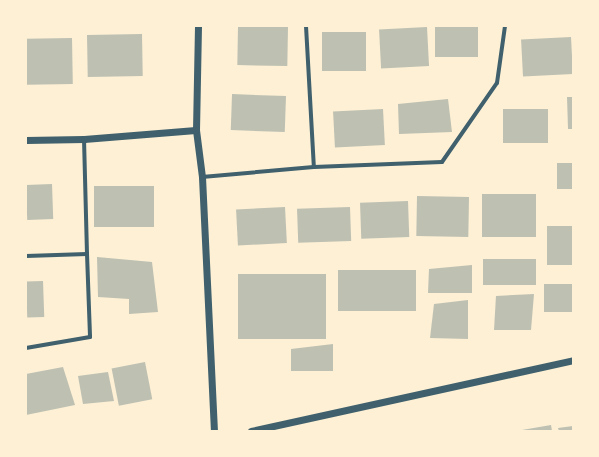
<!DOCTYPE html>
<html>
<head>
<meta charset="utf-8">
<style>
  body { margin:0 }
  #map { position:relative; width:599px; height:457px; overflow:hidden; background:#fdf0d5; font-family:Cabin,sans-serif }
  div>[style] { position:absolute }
  .building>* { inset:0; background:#bec0b2; transform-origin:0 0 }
  .minor>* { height:4px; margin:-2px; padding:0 2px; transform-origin:2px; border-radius:2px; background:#3f606c }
  .tertiary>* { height:7px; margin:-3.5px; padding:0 3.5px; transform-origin:3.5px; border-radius:3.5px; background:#3f606c }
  span { translate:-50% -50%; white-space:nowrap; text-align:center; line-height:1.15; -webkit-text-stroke:4px #fdf0d5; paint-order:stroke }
  .frame { position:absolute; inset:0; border:27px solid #fdf0d5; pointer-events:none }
</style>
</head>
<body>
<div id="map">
  <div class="building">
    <div style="left:435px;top:26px;width:43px;height:31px"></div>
    <div style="left:288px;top:27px;width:39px;height:50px;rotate:91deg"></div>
    <div style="left:427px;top:27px;width:39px;height:48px;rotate:87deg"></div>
    <div style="left:366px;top:32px;width:39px;height:44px;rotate:90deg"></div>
    <div style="left:142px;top:34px;width:42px;height:55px;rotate:89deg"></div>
    <div style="left:571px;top:37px;width:37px;height:50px;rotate:87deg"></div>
    <div style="left:72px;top:38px;width:46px;height:46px;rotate:89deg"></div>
    <div style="left:286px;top:96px;width:36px;height:54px;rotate:92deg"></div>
    <div style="clip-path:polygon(567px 97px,573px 97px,573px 129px,568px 129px)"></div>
    <div style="clip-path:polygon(448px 99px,452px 132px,399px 134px,398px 104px)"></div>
    <div style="left:383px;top:109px;width:36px;height:50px;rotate:87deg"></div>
    <div style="left:503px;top:109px;width:45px;height:34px"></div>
    <div style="left:557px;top:163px;width:16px;height:26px"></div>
    <div style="left:52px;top:184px;width:35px;height:26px;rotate:88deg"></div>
    <div style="left:94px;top:186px;width:60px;height:41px"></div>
    <div style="left:536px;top:194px;width:43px;height:54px;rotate:90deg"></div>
    <div style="left:469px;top:197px;width:40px;height:52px;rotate:91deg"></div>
    <div style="left:408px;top:201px;width:36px;height:48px;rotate:88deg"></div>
    <div style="left:285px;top:207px;width:36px;height:49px;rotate:87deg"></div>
    <div style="left:350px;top:207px;width:34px;height:53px;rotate:88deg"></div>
    <div style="left:547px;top:226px;width:26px;height:39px"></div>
    <div style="clip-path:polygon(97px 257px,152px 262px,158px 312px,129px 314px,129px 299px,98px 297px)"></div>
    <div style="left:536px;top:259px;width:26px;height:53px;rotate:90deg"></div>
    <div style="clip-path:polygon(472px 265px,472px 293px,428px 293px,429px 269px)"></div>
    <div style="left:416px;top:270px;width:41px;height:78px;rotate:90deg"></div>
    <div style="left:326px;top:274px;width:65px;height:88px;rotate:90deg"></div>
    <div style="left:43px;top:281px;width:36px;height:17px;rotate:88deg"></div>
    <div style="left:573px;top:284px;width:28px;height:29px;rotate:90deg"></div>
    <div style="clip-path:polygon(534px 294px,531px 330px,494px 330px,496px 296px)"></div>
    <div style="clip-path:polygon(468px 300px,468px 339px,430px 338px,434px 304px)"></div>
    <div style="clip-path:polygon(333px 344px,333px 371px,291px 371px,291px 349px)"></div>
    <div style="left:145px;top:362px;width:38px;height:34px;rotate:79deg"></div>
    <div style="clip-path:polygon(63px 367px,75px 405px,26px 415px,26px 374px)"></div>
    <div style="clip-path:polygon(108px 372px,114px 401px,83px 404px,78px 376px)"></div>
    <div style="clip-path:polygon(551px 425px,552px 431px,522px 431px,522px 430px)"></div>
    <div style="clip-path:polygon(573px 426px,573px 431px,559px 431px,558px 428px)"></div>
  </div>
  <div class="minor">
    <div style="left:306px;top:26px;width:141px;rotate:86.8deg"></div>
    <div style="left:84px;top:139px;width:115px;rotate:88.5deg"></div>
    <div style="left:202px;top:177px;width:112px;rotate:-5.1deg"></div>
    <div style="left:314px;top:167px;width:128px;rotate:-2.2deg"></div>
    <div style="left:442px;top:162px;width:96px;rotate:-55.2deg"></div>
    <div style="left:497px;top:83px;width:58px;rotate:-82deg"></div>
    <div style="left:26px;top:256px;width:61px;rotate:-1.9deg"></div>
    <div style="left:87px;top:254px;width:83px;rotate:87.9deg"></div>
    <div style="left:90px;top:337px;width:65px;rotate:170.2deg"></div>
  </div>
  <div class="tertiary">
    <div style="left:198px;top:26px;width:104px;rotate:91.1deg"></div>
    <div style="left:196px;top:130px;width:47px;rotate:82.7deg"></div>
    <div style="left:202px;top:177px;width:254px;rotate:87.3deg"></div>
    <div style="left:26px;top:140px;width:58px;rotate:-1deg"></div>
    <div style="left:84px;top:139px;width:112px;rotate:-4.6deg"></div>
    <div style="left:251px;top:431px;width:330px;rotate:-12.4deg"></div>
  </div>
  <div class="frame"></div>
</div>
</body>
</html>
